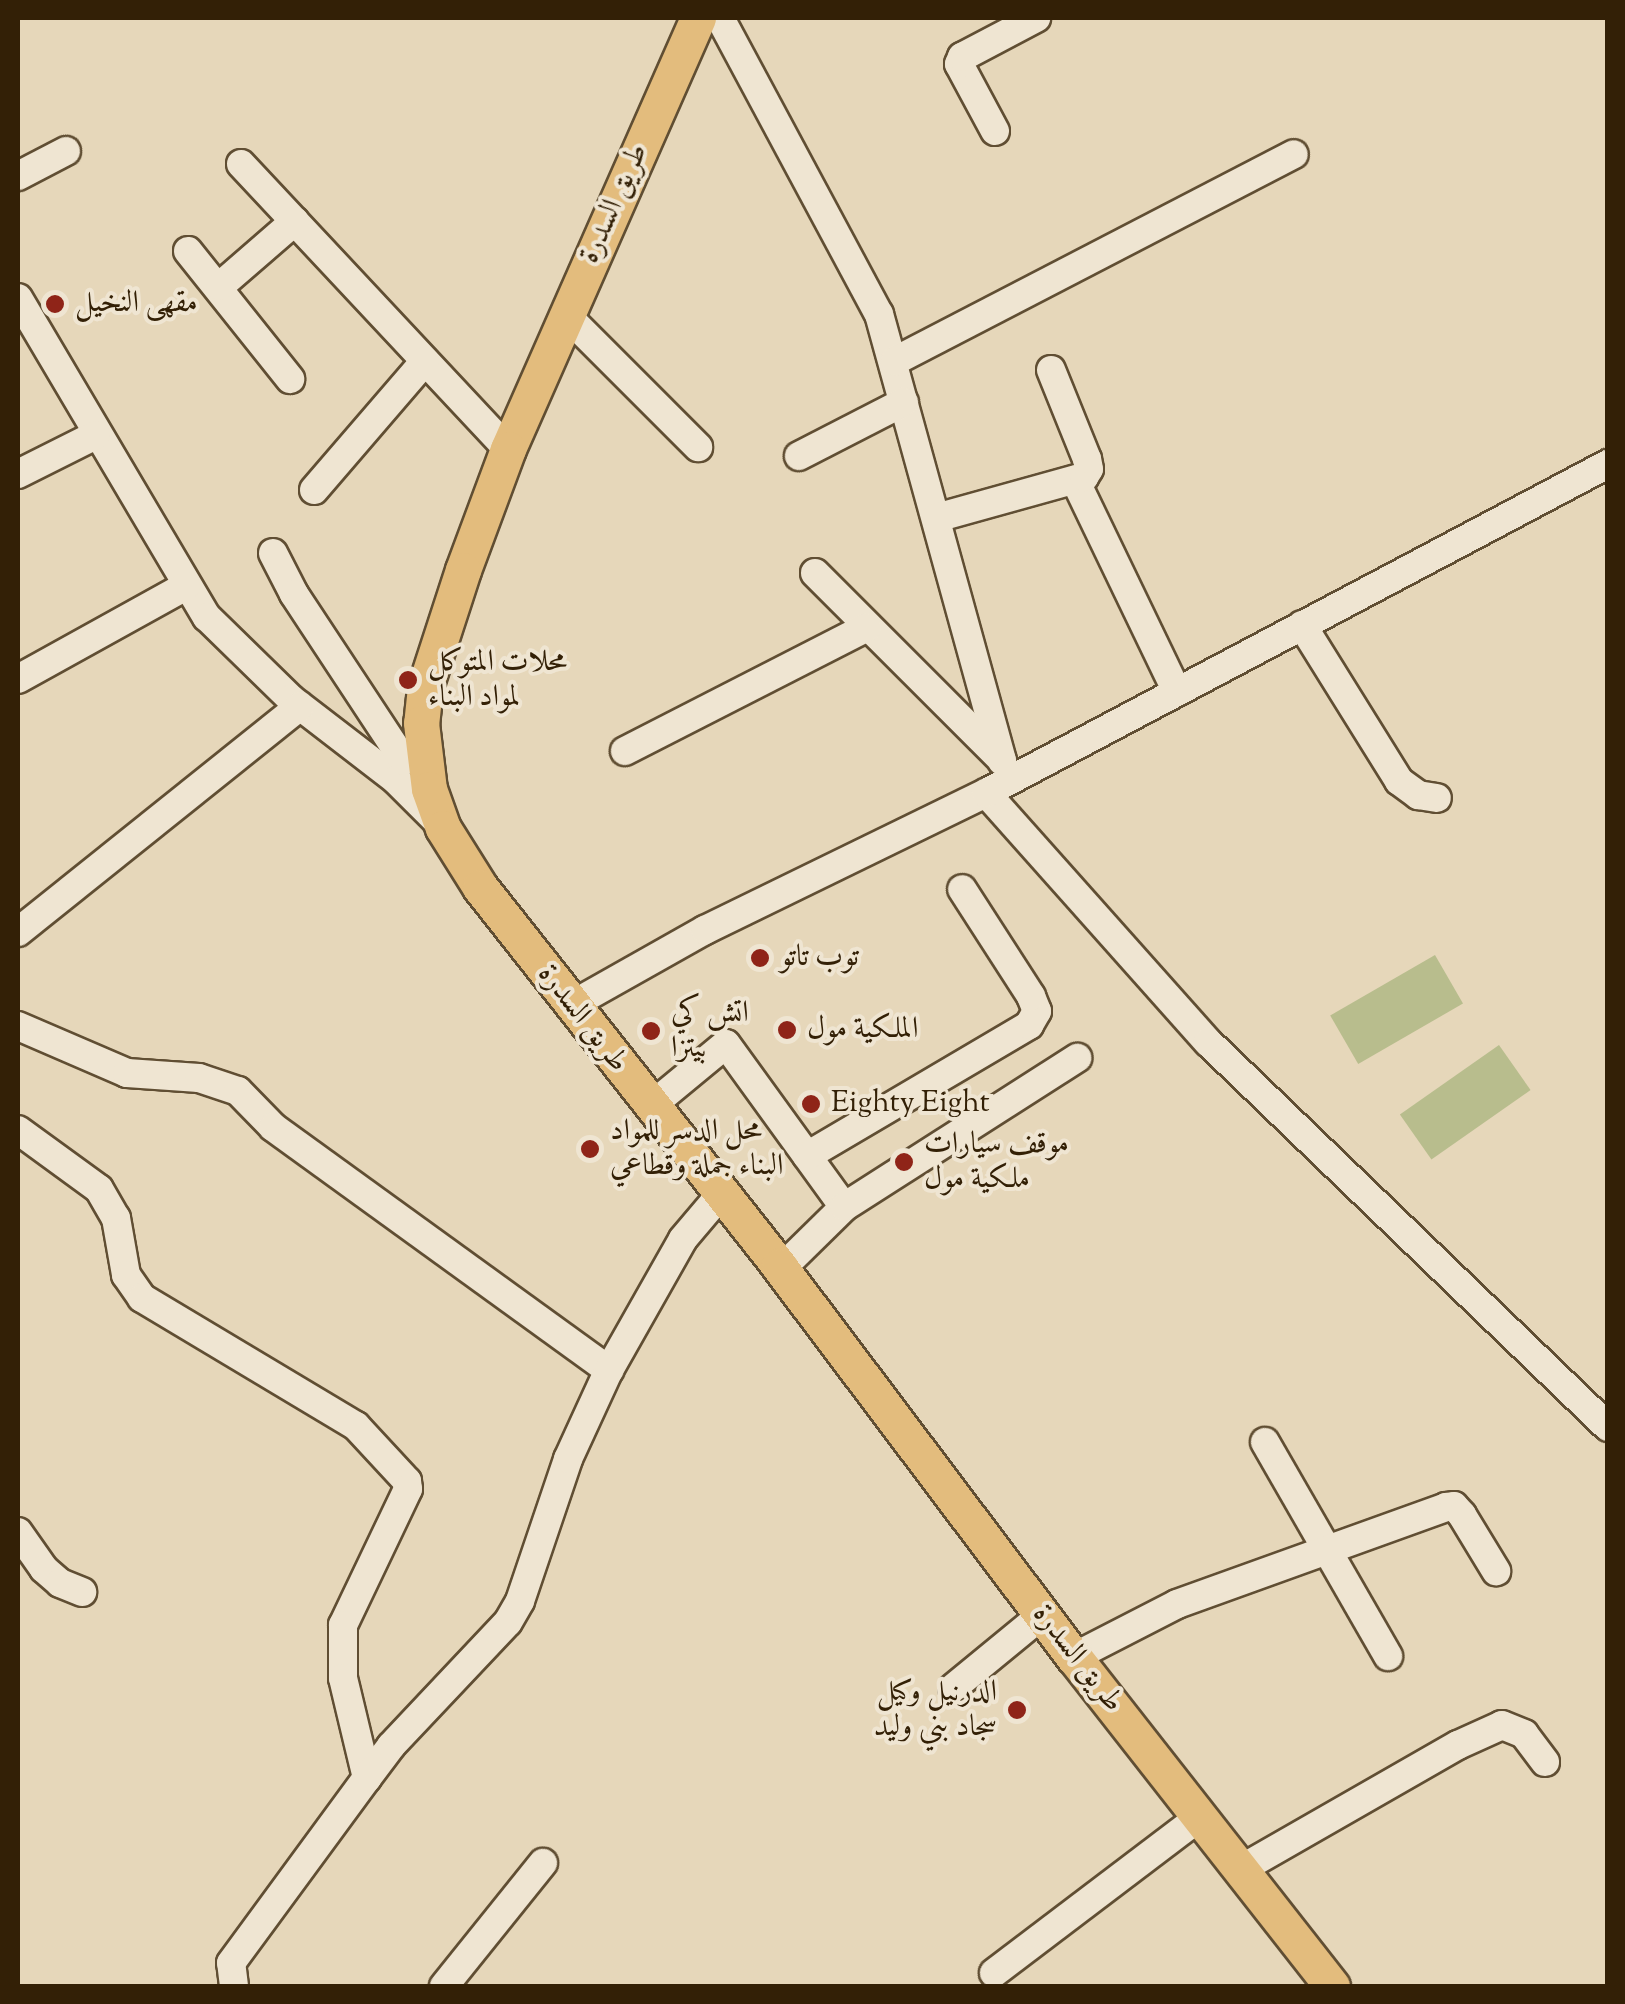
<!DOCTYPE html>
<html>
<head>
<meta charset="utf-8">
<style>
  body { margin:0 }
  #map { position:relative; width:1625px; height:2004px; overflow:hidden; background:#e6d7ba; font-family:"Sorts Mill Goudy",Amiri,serif }
  div>[style] { position:absolute }
  .green>* { inset:0; background:#b8bd8d; transform-origin:0 0 }
  .roads { filter:drop-shadow(2px 0 #604e33) drop-shadow(-2px 0 #604e33) drop-shadow(0 2px #604e33) drop-shadow(0 -2px #604e33) }
  .minor>* { height:28px; margin:-14px; padding:0 14px; transform-origin:14px; border-radius:14px; background:#efe5d2 }
  .major>* { height:35px; margin:-17.5px; padding:0 17.5px; transform-origin:17.5px; border-radius:17.5px; background:#e3bc7d }
  .dots>* { width:28px; height:28px; translate:-50% -50%; box-sizing:border-box; border:5px solid #efe5d2; border-radius:50% }
  span { translate:-50% -50%; white-space:nowrap; text-align:center; line-height:1.15; -webkit-text-stroke:8px #efe5d2; paint-order:stroke }
  .street-label { font-size:30px; color:#332006 }
  .poi-label { font-size:30px; color:#332006 }
  .left { translate:0 -50%; text-align:left }
  .right { translate:-100% -50%; text-align:right }
  .frame { position:absolute; inset:0; border:20px solid #332006; pointer-events:none }
</style>
</head>
<body>
<div id="map">
  <div class="green">
    <div style="left:1435px;top:955px;width:56px;height:121px;rotate:60deg"></div>
    <div style="left:1499px;top:1045px;width:55px;height:121px;rotate:55deg"></div>
  </div>
  <div class="roads">
    <div class="minor">
      <div style="left:720px;top:18px;width:336px;rotate:61.8deg"></div>
      <div style="left:879px;top:314px;width:464px;rotate:74.6deg"></div>
      <div style="left:995px;top:131px;width:76px;rotate:-118.2deg"></div>
      <div style="left:959px;top:64px;width:8px;rotate:-67deg"></div>
      <div style="left:962px;top:57px;width:84px;rotate:-27.8deg"></div>
      <div style="left:241px;top:164px;width:391px;rotate:46.9deg"></div>
      <div style="left:18px;top:176px;width:54px;rotate:-27.5deg"></div>
      <div style="left:188px;top:251px;width:164px;rotate:51.4deg"></div>
      <div style="left:220px;top:286px;width:99px;rotate:-40.9deg"></div>
      <div style="left:18px;top:298px;width:371px;rotate:59.4deg"></div>
      <div style="left:207px;top:617px;width:117px;rotate:44.3deg"></div>
      <div style="left:291px;top:699px;width:133px;rotate:37.6deg"></div>
      <div style="left:396px;top:780px;width:61px;rotate:45deg"></div>
      <div style="left:566px;top:315px;width:187px;rotate:45deg"></div>
      <div style="left:895px;top:361px;width:449px;rotate:-27.4deg"></div>
      <div style="left:799px;top:456px;width:118px;rotate:-27.2deg"></div>
      <div style="left:18px;top:474px;width:87px;rotate:-26.6deg"></div>
      <div style="left:1075px;top:480px;width:235px;rotate:64.3deg"></div>
      <div style="left:314px;top:490px;width:170px;rotate:-49.3deg"></div>
      <div style="left:936px;top:518px;width:154px;rotate:-15.5deg"></div>
      <div style="left:1084px;top:477px;width:9px;rotate:-58deg"></div>
      <div style="left:1089px;top:469px;width:10px;rotate:-101deg"></div>
      <div style="left:1087px;top:459px;width:96px;rotate:-112deg"></div>
      <div style="left:273px;top:553px;width:46px;rotate:62.9deg"></div>
      <div style="left:294px;top:594px;width:200px;rotate:56.6deg"></div>
      <div style="left:815px;top:573px;width:264px;rotate:45deg"></div>
      <div style="left:1302px;top:625px;width:184px;rotate:58.1deg"></div>
      <div style="left:1399px;top:781px;width:24px;rotate:36deg"></div>
      <div style="left:1418px;top:795px;width:19px;rotate:9deg"></div>
      <div style="left:18px;top:679px;width:192px;rotate:-29deg"></div>
      <div style="left:625px;top:751px;width:272px;rotate:-27.1deg"></div>
      <div style="left:986px;top:793px;width:334px;rotate:48.3deg"></div>
      <div style="left:1208px;top:1042px;width:555px;rotate:43.91deg"></div>
      <div style="left:18px;top:932px;width:361px;rotate:-38.7deg"></div>
      <div style="left:570px;top:1006px;width:155px;rotate:-29.4deg"></div>
      <div style="left:705px;top:930px;width:313px;rotate:-26deg"></div>
      <div style="left:986px;top:793px;width:704px;rotate:-27.88deg"></div>
      <div style="left:18px;top:1026px;width:119px;rotate:23.3deg"></div>
      <div style="left:127px;top:1073px;width:72px;rotate:4deg"></div>
      <div style="left:199px;top:1078px;width:41px;rotate:18.4deg"></div>
      <div style="left:238px;top:1091px;width:50px;rotate:45.8deg"></div>
      <div style="left:273px;top:1127px;width:415px;rotate:35.9deg"></div>
      <div style="left:651px;top:1106px;width:97px;rotate:-39.6deg"></div>
      <div style="left:726px;top:1044px;width:201px;rotate:54.1deg"></div>
      <div style="left:18px;top:1130px;width:100px;rotate:36.1deg"></div>
      <div style="left:99px;top:1189px;width:34px;rotate:60deg"></div>
      <div style="left:116px;top:1218px;width:58px;rotate:80deg"></div>
      <div style="left:126px;top:1275px;width:28px;rotate:55deg"></div>
      <div style="left:142px;top:1298px;width:249px;rotate:30.9deg"></div>
      <div style="left:356px;top:1426px;width:75px;rotate:47.2deg"></div>
      <div style="left:407px;top:1481px;width:8px;rotate:83deg"></div>
      <div style="left:408px;top:1489px;width:151px;rotate:115.5deg"></div>
      <div style="left:343px;top:1625px;width:53px;rotate:90deg"></div>
      <div style="left:343px;top:1678px;width:103px;rotate:76.5deg"></div>
      <div style="left:807px;top:1156px;width:258px;rotate:-30.5deg"></div>
      <div style="left:1029px;top:1025px;width:16px;rotate:-60deg"></div>
      <div style="left:1037px;top:1011px;width:16px;rotate:-112deg"></div>
      <div style="left:1031px;top:996px;width:127px;rotate:-122.8deg"></div>
      <div style="left:781px;top:1269px;width:88px;rotate:-44.5deg"></div>
      <div style="left:844px;top:1207px;width:277px;rotate:-32.6deg"></div>
      <div style="left:1265px;top:1442px;width:247px;rotate:60.1deg"></div>
      <div style="left:18px;top:1532px;width:45px;rotate:54.9deg"></div>
      <div style="left:44px;top:1569px;width:21px;rotate:41deg"></div>
      <div style="left:60px;top:1583px;width:24px;rotate:22deg"></div>
      <div style="left:1074px;top:1657px;width:116px;rotate:-27.2deg"></div>
      <div style="left:1177px;top:1604px;width:286px;rotate:-19.8deg"></div>
      <div style="left:1446px;top:1507px;width:8px;rotate:-7deg"></div>
      <div style="left:1454px;top:1506px;width:12px;rotate:48deg"></div>
      <div style="left:1462px;top:1515px;width:66px;rotate:58.7deg"></div>
      <div style="left:953px;top:1688px;width:115px;rotate:-39.4deg"></div>
      <div style="left:1243px;top:1868px;width:248px;rotate:-29.8deg"></div>
      <div style="left:1458px;top:1745px;width:48px;rotate:-24.4deg"></div>
      <div style="left:1502px;top:1725px;width:24px;rotate:22deg"></div>
      <div style="left:1524px;top:1734px;width:35px;rotate:53deg"></div>
      <div style="left:994px;top:1973px;width:260px;rotate:-37.2deg"></div>
      <div style="left:234px;top:1986px;width:23px;rotate:-97deg"></div>
      <div style="left:231px;top:1963px;width:230px;rotate:-53.7deg"></div>
      <div style="left:367px;top:1778px;width:40px;rotate:-53deg"></div>
      <div style="left:391px;top:1746px;width:170px;rotate:-46.7deg"></div>
      <div style="left:508px;top:1622px;width:24px;rotate:-60deg"></div>
      <div style="left:520px;top:1601px;width:150px;rotate:-71.3deg"></div>
      <div style="left:568px;top:1459px;width:98px;rotate:-65.3deg"></div>
      <div style="left:609px;top:1370px;width:150px;rotate:-60.5deg"></div>
      <div style="left:683px;top:1239px;width:59px;rotate:-49.8deg"></div>
      <div style="left:444px;top:1986px;width:158px;rotate:-51.2deg"></div>
    </div>
    <div class="major">
      <div style="left:698px;top:18px;width:471px;rotate:113.8deg"></div>
      <div style="left:508px;top:449px;width:129px;rotate:110.4deg"></div>
      <div style="left:463px;top:570px;width:123px;rotate:108deg"></div>
      <div style="left:425px;top:687px;width:36px;rotate:96deg"></div>
      <div style="left:421px;top:723px;width:66px;rotate:83.1deg"></div>
      <div style="left:429px;top:789px;width:41px;rotate:70.3deg"></div>
      <div style="left:443px;top:828px;width:70px;rotate:57.9deg"></div>
      <div style="left:480px;top:887px;width:483px;rotate:51.7deg"></div>
      <div style="left:779px;top:1266px;width:490px;rotate:53deg"></div>
      <div style="left:1074px;top:1657px;width:418px;rotate:51.9deg"></div>
    </div>
  </div>
  <div class="dots">
    <div style="left:55px;top:304px;background:#8f2418"></div>
    <div style="left:408px;top:680px;background:#8f2418"></div>
    <div style="left:760px;top:958px;background:#8f2418"></div>
    <div style="left:787px;top:1030px;background:#8f2418"></div>
    <div style="left:651px;top:1031px;background:#8f2418"></div>
    <div style="left:811px;top:1104px;background:#8f2418"></div>
    <div style="left:590px;top:1149px;background:#8f2418"></div>
    <div style="left:904px;top:1162px;background:#8f2418"></div>
    <div style="left:1017px;top:1710px;background:#8f2418"></div>
  </div>
  <div class="street-label">
    <span style="left:615px;top:204px;rotate:-66deg">طريق السدرة</span>
    <span style="left:582px;top:1019px;rotate:52deg">طريق السدرة</span>
    <span style="left:1077px;top:1659px;rotate:52deg">طريق السدرة</span>
  </div>
  <div class="poi-label">
    <span class="left" style="left:75px;top:304px">مقهى النخيل</span>
    <span class="left" style="left:428px;top:680px">محلات المتوكل<br>لمواد البناء</span>
    <span class="left" style="left:780px;top:958px">توب تاتو</span>
    <span class="left" style="left:671px;top:1031px">اتش كي<br>بيتزا</span>
    <span class="left" style="left:807px;top:1030px">الملكية مول</span>
    <span class="left" style="left:831px;top:1104px">Eighty Eight</span>
    <span class="left" style="left:610px;top:1149px">محل الدسر للمواد<br>البناء جملة وقطاعي</span>
    <span class="left" style="left:924px;top:1162px">موقف سيارات<br>ملكية مول</span>
    <span class="right" style="left:997px;top:1710px">الدرنيل وكيل<br>سجاد بني وليد</span>
  </div>
  <div class="frame"></div>
</div>
</body>
</html>
